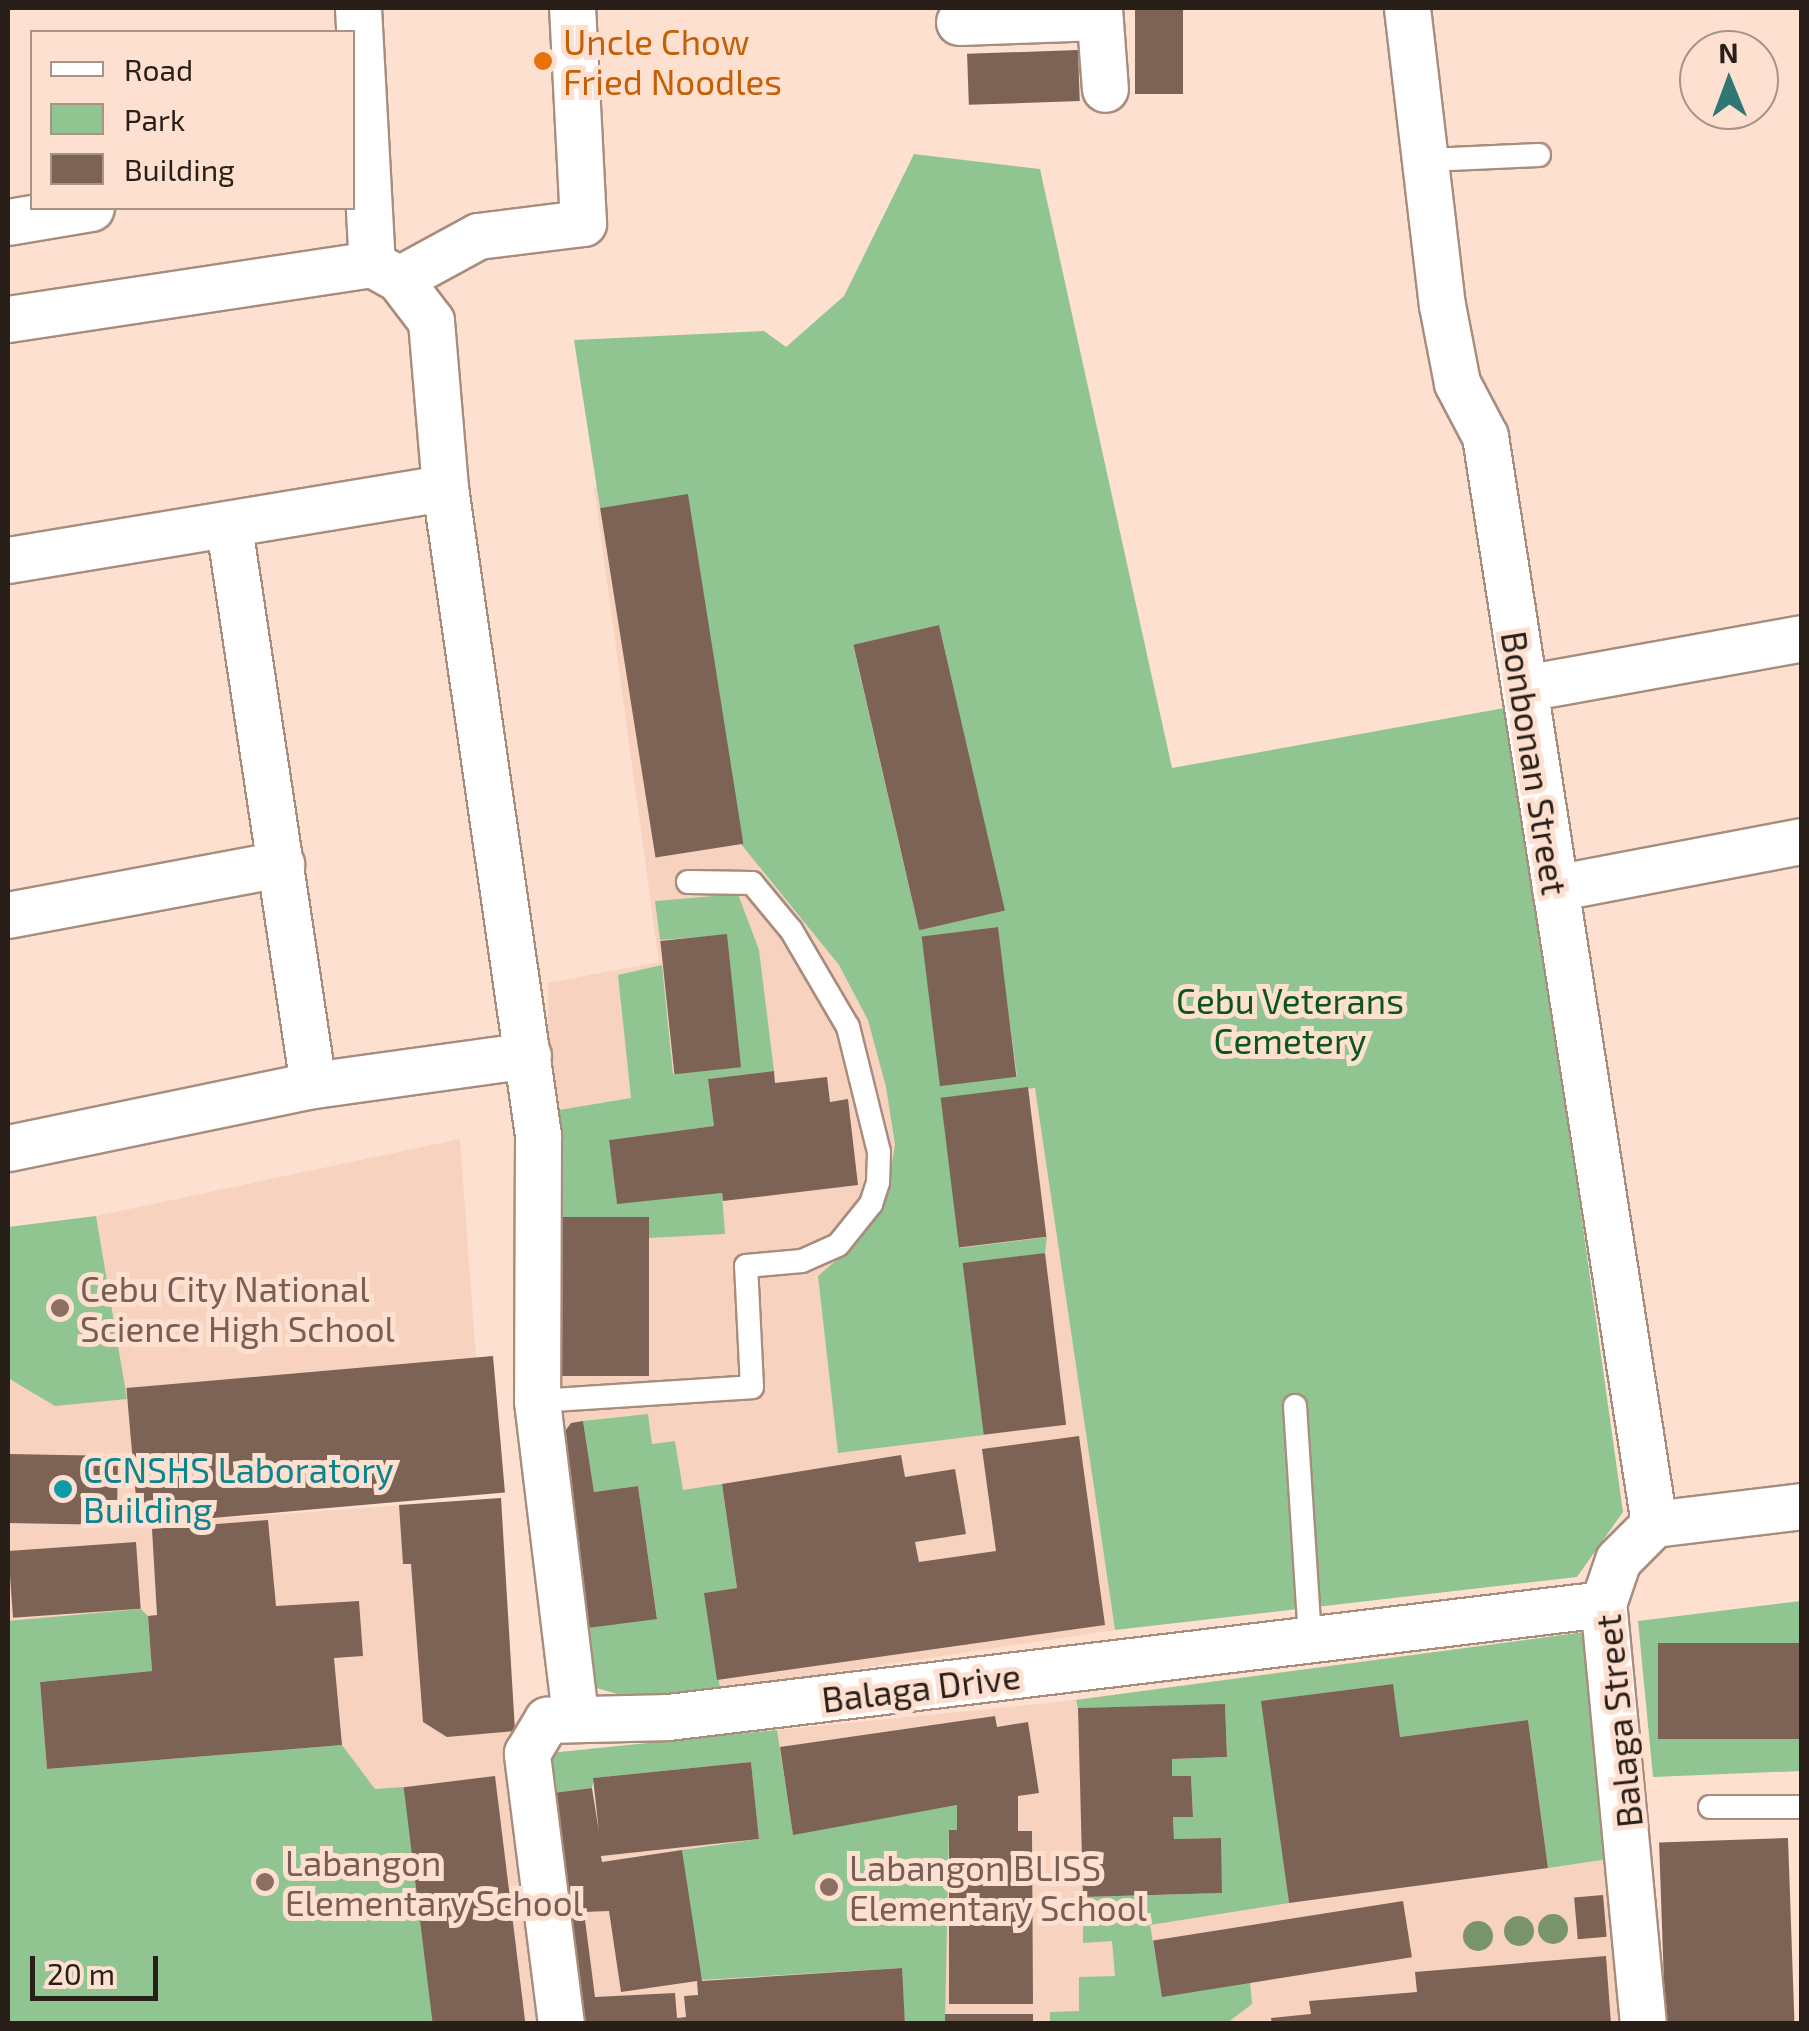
<!DOCTYPE html>
<html>
<head>
<meta charset="utf-8">
<style>
  body { margin:0 }
  #map { position:relative; width:1809px; height:2031px; overflow:hidden; background:#fde0d0; font-family:"Exo 2",sans-serif }
  div>[style] { position:absolute }
  .built>* { inset:0; background:#f7d3bf }
  .green>* { inset:0; background:#90c592 }
  .building>* { inset:0; background:#7c6355; transform-origin:0 0 }
  .roads { filter:drop-shadow(2px 0 #a88d7e) drop-shadow(-2px 0 #a88d7e) drop-shadow(0 2px #a88d7e) drop-shadow(0 -2px #a88d7e) }
  .service>* { height:22px; margin:-11px; padding:0 11px; transform-origin:11px; border-radius:11px; background:#fff }
  .minor>* { height:45px; margin:-22.5px; padding:0 22.5px; transform-origin:22.5px; border-radius:22.5px; background:#fff }
  .trees>* { width:30px; height:30px; margin:-15px; border-radius:50%; background:#79946c }
  .dots>* { width:28px; height:28px; translate:-50% -50%; box-sizing:border-box; border:5px solid #fde0d0; border-radius:50% }
  span { translate:-50% -50%; white-space:nowrap; text-align:center; line-height:1.15; -webkit-text-stroke:10px #fde0d0; paint-order:stroke }
  .food-label { font-size:35px; color:#c56008 }
  .left { translate:0 -50%; text-align:left }
  .street-label { font-size:35px; color:#291f19 }
  .park-label { font-size:35px; color:#0d561b }
  .education-label { font-size:35px; color:#785e54 }
  .culture-label { font-size:35px; color:#0d838f }
  .frame { position:absolute; inset:0; border:10px solid #291f19; pointer-events:none }
  .legend { position:absolute; left:30px; top:30px; width:325px; height:180px; box-sizing:border-box; background:#fde0d0; border:2px solid #a89387; margin:0; padding:12px 18px; list-style:none; font-size:30px; color:#291f19 }
  .legend li { display:flex; align-items:center; gap:20px; height:50px }
  .legend b { width:50px; border:2px solid #a89387 }
  .north { position:absolute; left:1679px; top:30px; width:100px; height:100px; box-sizing:border-box; background:#fde0d0; border:2px solid #a89387; border-radius:50%; rotate:359deg; font-size:28px; font-weight:700; line-height:40px; text-align:center; color:#291f19 }
  .north::after { content:''; display:block; margin:auto; width:35px; height:45px; background:#2e7773; clip-path:polygon(50% 0,100% 100%,50% 72%,0 100%) }
  .scale { position:absolute; left:30px; top:1956px; width:128px; height:45px; box-sizing:border-box; border:5px solid #291f19; border-top:0; padding-left:12px; font-size:30px; line-height:35px; white-space:nowrap; color:#291f19; -webkit-text-stroke:8px #fde0d0; paint-order:stroke }
</style>
</head>
<body>
<div id="map">
  <div class="built">
    <div style="clip-path:polygon(926px 439px,993px 800px,1115px 1630px,643px 1701px,582px 1684px,549px 1444px,548px 983px,659px 962px,594px 487px)"></div>
    <div style="clip-path:polygon(460px 1139px,476px 1358px,126px 1389px,144px 1524px,501px 1498px,515px 1731px,506px 1742px,540px 2023px,8px 2023px,8px 1227px,96px 1216px)"></div>
    <div style="clip-path:polygon(1585px 1632px,1626px 2023px,597px 2023px,584px 1912px,609px 1911px,588px 1749px,1057px 1702px)"></div>
  </div>
  <div class="green">
    <div style="clip-path:polygon(evenodd,914px 154px,1040px 169px,1172px 768px,1510px 707px,1623px 1512px,1577px 1577px,1115px 1630px,1035px 1088px,941px 1098px,960px 1248px,1047px 1237px,1045px 1253px,963px 1264px,984px 1435px,838px 1453px,818px 1276px,847px 1251px,886px 1198px,895px 1145px,886px 1087px,868px 1020px,839px 965px,741px 844px,688px 495px,600px 508px,574px 340px,764px 331px,786px 347px,844px 296px,914px 154px,939px 625px,1004px 910px,919px 930px,853px 645px,939px 625px,914px 154px,997px 927px,1017px 1076px,942px 1086px,922px 937px,997px 927px)"></div>
    <div style="clip-path:polygon(738px 894px,759px 950px,774px 1071px,708px 1079px,714px 1126px,609px 1140px,617px 1203px,722px 1193px,725px 1234px,649px 1238px,648px 1217px,558px 1217px,553px 1111px,631px 1098px,618px 975px,662px 965px,673px 1074px,740px 1067px,727px 935px,660px 940px,655px 901px)"></div>
    <div style="clip-path:polygon(96px 1216px,127px 1399px,55px 1406px,8px 1378px,8px 1227px)"></div>
    <div style="clip-path:polygon(648px 1414px,652px 1444px,675px 1441px,683px 1490px,722px 1484px,737px 1588px,705px 1593px,720px 1689px,643px 1701px,589px 1686px,580px 1629px,657px 1618px,638px 1486px,594px 1492px,583px 1421px)"></div>
    <div style="clip-path:polygon(1801px 1601px,1801px 1771px,1653px 1777px,1638px 1621px)"></div>
    <div style="clip-path:polygon(141px 1609px,148px 1616px,152px 1671px,40px 1682px,47px 1769px,342px 1745px,375px 1789px,404px 1787px,435px 2023px,8px 2024px,8px 1621px)"></div>
    <div style="clip-path:polygon(1585px 1632px,1608px 1859px,1548px 1868px,1528px 1720px,1400px 1737px,1392px 1684px,1262px 1701px,1289px 1903px,1150px 1925px,1162px 1993px,1250px 1981px,1252px 2004px,1227px 2023px,1050px 2024px,1050px 2012px,1079px 2011px,1079px 1977px,1115px 1976px,1112px 1941px,1083px 1943px,1083px 1897px,1222px 1893px,1220px 1838px,1174px 1839px,1173px 1817px,1193px 1816px,1191px 1777px,1172px 1776px,1172px 1759px,1227px 1757px,1225px 1705px,1078px 1708px,1076px 1700px)"></div>
    <div style="clip-path:polygon(777px 1730px,793px 1834px,957px 1805px,957px 1830px,949px 1830px,945px 2023px,905px 2023px,901px 1968px,701px 1980px,682px 1850px,759px 1839px,751px 1762px,594px 1778px,592px 1788px,537px 1795px,530px 1755px)"></div>
  </div>
  <div class="building">
    <div style="left:1135px;top:8px;width:48px;height:86px"></div>
    <div style="left:1078px;top:50px;width:51px;height:111px;rotate:88deg"></div>
    <div style="left:688px;top:494px;width:354px;height:89px;rotate:81deg"></div>
    <div style="left:939px;top:625px;width:293px;height:88px;rotate:77deg"></div>
    <div style="left:998px;top:927px;width:151px;height:77px;rotate:83deg"></div>
    <div style="left:727px;top:934px;width:134px;height:67px;rotate:84deg"></div>
    <div style="clip-path:polygon(774px 1071px,775px 1083px,827px 1077px,830px 1102px,848px 1099px,858px 1185px,723px 1201px,722px 1193px,617px 1204px,609px 1140px,714px 1126px,708px 1079px)"></div>
    <div style="left:1028px;top:1087px;width:151px;height:88px;rotate:83deg"></div>
    <div style="left:558px;top:1217px;width:91px;height:159px"></div>
    <div style="left:1045px;top:1253px;width:173px;height:83px;rotate:83deg"></div>
    <div style="left:493px;top:1356px;width:137px;height:368px;rotate:85deg"></div>
    <div style="clip-path:polygon(583px 1421px,594px 1492px,638px 1486px,657px 1619px,580px 1629px,554px 1446px,571px 1423px)"></div>
    <div style="clip-path:polygon(1079px 1436px,1105px 1625px,717px 1680px,704px 1593px,737px 1588px,722px 1484px,901px 1455px,905px 1477px,955px 1469px,966px 1534px,915px 1542px,919px 1562px,996px 1551px,982px 1449px)"></div>
    <div style="left:8px;top:1454px;width:110px;height:69px;rotate:1deg"></div>
    <div style="clip-path:polygon(501px 1498px,515px 1731px,447px 1737px,423px 1722px,411px 1564px,403px 1564px,399px 1505px)"></div>
    <div style="clip-path:polygon(268px 1520px,276px 1606px,359px 1601px,363px 1656px,334px 1658px,342px 1745px,47px 1769px,40px 1682px,152px 1671px,148px 1616px,157px 1615px,152px 1529px)"></div>
    <div style="left:136px;top:1542px;width:67px;height:128px;rotate:86deg"></div>
    <div style="left:1802px;top:1643px;width:96px;height:144px;rotate:90deg"></div>
    <div style="clip-path:polygon(1393px 1684px,1400px 1737px,1528px 1720px,1548px 1868px,1289px 1903px,1261px 1701px)"></div>
    <div style="clip-path:polygon(1225px 1704px,1227px 1757px,1172px 1759px,1172px 1776px,1191px 1776px,1193px 1817px,1173px 1817px,1174px 1839px,1221px 1838px,1222px 1893px,1083px 1897px,1078px 1708px)"></div>
    <div style="clip-path:polygon(995px 1716px,997px 1727px,1028px 1722px,1039px 1793px,1018px 1796px,1018px 1831px,1032px 1831px,1033px 2004px,949px 2004px,949px 1830px,957px 1830px,957px 1805px,793px 1835px,780px 1747px)"></div>
    <div style="clip-path:polygon(evenodd,751px 1762px,759px 1839px,601px 1856px,602px 1862px,682px 1850px,702px 1981px,902px 1968px,905px 2024px,567px 2024px,537px 1795px,592px 1788px,599px 1832px,593px 1778px,751px 1762px,609px 1911px,621px 1992px,697px 1981px,698px 1995px,684px 1996px,686px 2017px,677px 2018px,675px 1993px,595px 1997px,584px 1912px,609px 1911px)"></div>
    <div style="left:495px;top:1776px;width:250px;height:92px;rotate:83deg"></div>
    <div style="left:1788px;top:1838px;width:186px;height:129px;rotate:88deg"></div>
    <div style="left:1603px;top:1895px;width:42px;height:29px;rotate:85deg"></div>
    <div style="left:1403px;top:1901px;width:57px;height:253px;rotate:81deg"></div>
    <div style="clip-path:polygon(1606px 1956px,1611px 2024px,1272px 2024px,1271px 2018px,1311px 2014px,1309px 2001px,1417px 1992px,1415px 1972px)"></div>
    <div style="left:1033px;top:2014px;width:10px;height:88px;rotate:90deg"></div>
  </div>
  <div class="roads">
    <div class="service">
      <div style="left:1428px;top:160px;width:111px;rotate:-2.6deg"></div>
      <div style="left:537px;top:1401px;width:215px;rotate:-3.7deg"></div>
      <div style="left:752px;top:1387px;width:121px;rotate:-92.8deg"></div>
      <div style="left:746px;top:1266px;width:56px;rotate:-5.1deg"></div>
      <div style="left:802px;top:1261px;width:39px;rotate:-24deg"></div>
      <div style="left:838px;top:1245px;width:53px;rotate:-51.2deg"></div>
      <div style="left:871px;top:1204px;width:23px;rotate:-72deg"></div>
      <div style="left:878px;top:1182px;width:30px;rotate:-88deg"></div>
      <div style="left:879px;top:1152px;width:129px;rotate:-103.9deg"></div>
      <div style="left:848px;top:1027px;width:113px;rotate:-120.4deg"></div>
      <div style="left:791px;top:930px;width:61px;rotate:-129.7deg"></div>
      <div style="left:752px;top:883px;width:64px;rotate:-179.1deg"></div>
      <div style="left:1295px;top:1406px;width:235px;rotate:86.3deg"></div>
      <div style="left:1710px;top:1807px;width:92px"></div>
    </div>
    <div class="minor">
      <div style="left:358px;top:8px;width:256px;rotate:86.9deg"></div>
      <div style="left:1099px;top:8px;width:81px;rotate:85.8deg"></div>
      <div style="left:1407px;top:8px;width:299px;rotate:83.3deg"></div>
      <div style="left:1442px;top:305px;width:79px;rotate:79.1deg"></div>
      <div style="left:1457px;top:383px;width:60px;rotate:62.2deg"></div>
      <div style="left:1485px;top:436px;width:1101px;rotate:81.17deg"></div>
      <div style="left:959px;top:22px;width:140px;rotate:-2deg"></div>
      <div style="left:8px;top:222px;width:84px;rotate:-9.6deg"></div>
      <div style="left:399px;top:279px;width:90px;rotate:-28.6deg"></div>
      <div style="left:478px;top:236px;width:106px;rotate:-7.1deg"></div>
      <div style="left:583px;top:223px;width:215px;rotate:-92.9deg"></div>
      <div style="left:8px;top:319px;width:368px;rotate:-8.6deg"></div>
      <div style="left:372px;top:264px;width:31px;rotate:29deg"></div>
      <div style="left:399px;top:279px;width:53px;rotate:52.7deg"></div>
      <div style="left:431px;top:321px;width:168px;rotate:85.2deg"></div>
      <div style="left:445px;top:488px;width:654px;rotate:81.82deg"></div>
      <div style="left:538px;top:1135px;width:266px;rotate:90.2deg"></div>
      <div style="left:537px;top:1401px;width:318px;rotate:83.1deg"></div>
      <div style="left:229px;top:527px;width:564px;rotate:81.44deg"></div>
      <div style="left:8px;top:560px;width:443px;rotate:-9.4deg"></div>
      <div style="left:1525px;top:688px;width:281px;rotate:-10.2deg"></div>
      <div style="left:1555px;top:888px;width:251px;rotate:-10.8deg"></div>
      <div style="left:8px;top:915px;width:278px;rotate:-10.6deg"></div>
      <div style="left:8px;top:1148px;width:311px;rotate:-11.7deg"></div>
      <div style="left:313px;top:1085px;width:217px;rotate:-7.9deg"></div>
      <div style="left:561px;top:2024px;width:273px;rotate:-97.2deg"></div>
      <div style="left:527px;top:1753px;width:39px;rotate:-59deg"></div>
      <div style="left:547px;top:1720px;width:121px;rotate:-1.4deg"></div>
      <div style="left:668px;top:1717px;width:942px;rotate:-6.89deg"></div>
      <div style="left:1643px;top:2024px;width:422px;rotate:-95.4deg"></div>
      <div style="left:1603px;top:1604px;width:46px;rotate:-71.2deg"></div>
      <div style="left:1618px;top:1560px;width:51px;rotate:-45deg"></div>
      <div style="left:1654px;top:1524px;width:149px;rotate:-6.9deg"></div>
    </div>
  </div>
  <div class="trees">
    <div style="left:1553px;top:1929px"></div>
    <div style="left:1519px;top:1931px"></div>
    <div style="left:1478px;top:1936px"></div>
  </div>
  <div class="dots">
    <div style="left:543px;top:61px;background:#e8710a"></div>
    <div style="left:60px;top:1308px;background:#8d6e63"></div>
    <div style="left:63px;top:1489px;background:#0f9aa8"></div>
    <div style="left:265px;top:1882px;background:#8d6e63"></div>
    <div style="left:829px;top:1887px;background:#8d6e63"></div>
  </div>
  <div class="food-label">
    <span class="left" style="left:563px;top:61px">Uncle Chow<br>Fried Noodles</span>
  </div>
  <div class="street-label">
    <span style="left:1535px;top:763px;rotate:81deg">Bonbonan Street</span>
    <span style="left:921px;top:1687px;rotate:-7deg">Balaga Drive</span>
    <span style="left:1618px;top:1721px;rotate:-96deg">Balaga Street</span>
  </div>
  <div class="park-label">
    <span style="left:1290px;top:1020px">Cebu Veterans<br>Cemetery</span>
  </div>
  <div class="education-label">
    <span class="left" style="left:80px;top:1308px">Cebu City National<br>Science High School</span>
    <span class="left" style="left:285px;top:1882px">Labangon<br>Elementary School</span>
    <span class="left" style="left:849px;top:1887px">Labangon BLISS<br>Elementary School</span>
  </div>
  <div class="culture-label">
    <span class="left" style="left:83px;top:1489px">CCNSHS Laboratory<br>Building</span>
  </div>
  <div class="frame"></div>
  <ul class="legend">
  <li><b style="height:12px;background:#fff"></b>Road</li>
  <li><b style="height:28px;background:#90c592"></b>Park</li>
  <li><b style="height:28px;background:#7c6355"></b>Building</li>
  </ul>
  <div class="north">N</div>
  <div class="scale">20 m</div>
</div>
</body>
</html>
